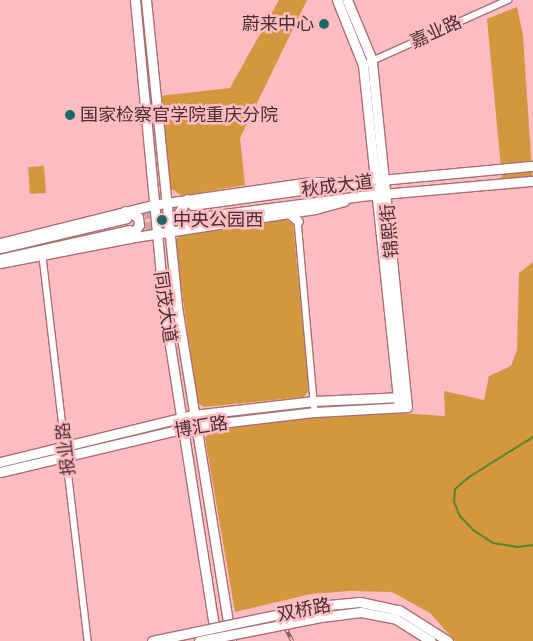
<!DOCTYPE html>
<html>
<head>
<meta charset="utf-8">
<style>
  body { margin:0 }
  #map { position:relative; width:533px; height:641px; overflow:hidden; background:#fdbcc1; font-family:Bitter,"Noto Sans SC",serif }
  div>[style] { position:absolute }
  .green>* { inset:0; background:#d5973d; transform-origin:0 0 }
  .stream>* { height:2px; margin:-1px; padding:0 1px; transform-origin:1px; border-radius:1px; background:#55852e }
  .primary-tunnel>* { height:9px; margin-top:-4.5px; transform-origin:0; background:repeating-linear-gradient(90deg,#d9a0a4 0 9px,transparent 0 13.5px) }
  .roads { filter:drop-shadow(1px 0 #a96e74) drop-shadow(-1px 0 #a96e74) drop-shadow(0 1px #a96e74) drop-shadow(0 -1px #a96e74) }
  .street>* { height:5.5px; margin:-2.75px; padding:0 2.75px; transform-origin:2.75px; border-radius:2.75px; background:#fff }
  .secondary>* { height:9px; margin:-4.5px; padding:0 4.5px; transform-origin:4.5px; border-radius:4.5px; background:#fff }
  .primary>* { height:9px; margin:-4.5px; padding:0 4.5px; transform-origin:4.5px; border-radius:4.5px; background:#fff }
  .rail>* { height:4px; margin-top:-2px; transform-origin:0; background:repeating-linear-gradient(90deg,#fdbcc1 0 5.5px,#805a5d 0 11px); box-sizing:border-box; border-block:1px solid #805a5d }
  .bridges { filter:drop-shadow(1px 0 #a96e74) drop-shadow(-1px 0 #a96e74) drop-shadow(0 1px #a96e74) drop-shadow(0 -1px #a96e74) }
  .secondary-bridge>* { height:9px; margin:-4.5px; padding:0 4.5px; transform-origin:4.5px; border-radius:4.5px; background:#fff }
  .dots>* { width:14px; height:14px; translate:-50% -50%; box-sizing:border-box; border:2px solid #fdbcc1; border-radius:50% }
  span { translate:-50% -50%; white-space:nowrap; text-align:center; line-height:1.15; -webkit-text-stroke:5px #fdbcc1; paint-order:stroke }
  .poi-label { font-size:18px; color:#482e30 }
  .right { translate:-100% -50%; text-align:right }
  .left { translate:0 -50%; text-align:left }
  .street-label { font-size:18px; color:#482e30 }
</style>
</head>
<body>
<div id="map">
  <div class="green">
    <div style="clip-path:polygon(279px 0,307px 0,240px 138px,245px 185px,182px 196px,169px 187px,159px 96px,230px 88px)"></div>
    <div style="clip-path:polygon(517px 7px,523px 35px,533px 187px,503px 190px,487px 19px)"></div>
    <div style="left:44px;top:166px;width:27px;height:16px;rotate:86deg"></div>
    <div style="clip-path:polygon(285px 219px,293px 224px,309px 390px,304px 397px,204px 407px,197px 402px,175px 241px,181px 235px)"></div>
    <div style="clip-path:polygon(533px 256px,533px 641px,455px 641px,430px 613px,392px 592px,350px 591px,311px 594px,235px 612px,205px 438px,214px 428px,317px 416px,399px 413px,445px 416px,444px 391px,484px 400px,489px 376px,511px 366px,517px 350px,519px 273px,533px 262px)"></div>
  </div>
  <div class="stream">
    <div style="left:533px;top:437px;width:75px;rotate:148deg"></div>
    <div style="left:469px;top:477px;width:18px;rotate:139deg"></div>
    <div style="left:455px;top:489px;width:13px;rotate:94deg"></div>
    <div style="left:454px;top:502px;width:15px;rotate:67deg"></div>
    <div style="left:460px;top:516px;width:19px;rotate:47deg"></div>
    <div style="left:473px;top:530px;width:24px;rotate:33deg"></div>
    <div style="left:493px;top:543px;width:24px;rotate:9deg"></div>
    <div style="left:517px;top:547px;width:16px;rotate:-7deg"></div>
  </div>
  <div class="primary-tunnel">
    <div style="left:131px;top:217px;width:57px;rotate:-11.1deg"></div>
    <div style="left:132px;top:229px;width:63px;rotate:-10.1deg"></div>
  </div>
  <div class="roads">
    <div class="street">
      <div style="left:363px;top:65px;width:159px;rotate:-24.1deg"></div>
      <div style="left:298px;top:221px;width:192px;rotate:84.9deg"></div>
      <div style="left:43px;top:257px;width:387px;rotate:83.3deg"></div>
    </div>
    <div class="secondary">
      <div style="left:337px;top:0;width:70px;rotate:68.2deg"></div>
      <div style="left:363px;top:65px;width:344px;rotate:84deg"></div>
      <div style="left:187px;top:199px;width:16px;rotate:120deg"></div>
      <div style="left:179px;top:213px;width:10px;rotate:73deg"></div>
      <div style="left:182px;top:223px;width:10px;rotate:29deg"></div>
      <div style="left:125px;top:211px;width:14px;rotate:25deg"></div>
      <div style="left:138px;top:217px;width:8px;rotate:83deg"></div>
      <div style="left:139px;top:225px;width:16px;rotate:125deg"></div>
      <div style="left:289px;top:213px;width:12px;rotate:42deg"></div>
      <div style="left:0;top:243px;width:157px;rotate:-14deg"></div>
      <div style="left:152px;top:205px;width:160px;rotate:-8.3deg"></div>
      <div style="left:310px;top:182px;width:28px"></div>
      <div style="left:0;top:263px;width:137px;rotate:-10.9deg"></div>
      <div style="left:135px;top:237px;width:182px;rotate:-8.8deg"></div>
      <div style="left:315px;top:209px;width:30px;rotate:-15deg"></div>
      <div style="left:0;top:462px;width:199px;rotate:-13.7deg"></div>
      <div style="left:193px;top:415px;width:122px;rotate:-6.6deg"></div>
      <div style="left:314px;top:401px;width:89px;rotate:-2.6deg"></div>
      <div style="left:0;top:472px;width:200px;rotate:-13.3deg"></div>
      <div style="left:195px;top:426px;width:121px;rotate:-6.7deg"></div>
      <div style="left:315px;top:412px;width:92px;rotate:-3.1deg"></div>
      <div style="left:407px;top:407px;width:349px;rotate:-95.8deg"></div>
      <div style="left:372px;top:60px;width:65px;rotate:-112.6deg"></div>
    </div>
    <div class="primary">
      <div style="left:135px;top:0;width:308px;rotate:84.6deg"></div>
      <div style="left:164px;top:307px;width:330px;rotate:81.1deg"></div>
      <div style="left:146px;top:0;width:315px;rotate:84.2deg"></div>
      <div style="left:178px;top:313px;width:332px;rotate:80.8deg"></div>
      <div style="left:192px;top:205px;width:169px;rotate:-7.8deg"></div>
      <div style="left:359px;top:182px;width:175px;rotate:-5.3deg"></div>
      <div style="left:194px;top:218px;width:167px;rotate:-7.5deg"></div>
      <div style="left:360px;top:196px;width:174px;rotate:-5deg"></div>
      <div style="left:0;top:248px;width:130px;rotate:-13.3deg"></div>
      <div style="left:0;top:259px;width:133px;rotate:-12.6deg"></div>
    </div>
  </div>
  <div class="rail">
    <div style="left:285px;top:627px;width:16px;rotate:63deg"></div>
  </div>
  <div class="bridges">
    <div class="secondary-bridge">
      <div style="left:152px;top:641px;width:170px;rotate:-11.9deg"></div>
      <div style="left:318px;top:606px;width:42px;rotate:-5.4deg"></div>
      <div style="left:360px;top:602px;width:40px;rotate:12deg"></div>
      <div style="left:399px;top:610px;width:58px;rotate:32.3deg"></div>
      <div style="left:199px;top:641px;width:124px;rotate:-11.1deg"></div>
      <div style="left:321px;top:617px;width:40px;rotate:-7.1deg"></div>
      <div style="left:361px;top:612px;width:36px;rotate:11deg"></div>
      <div style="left:396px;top:619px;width:41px;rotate:32.2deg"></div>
    </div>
  </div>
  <div class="dots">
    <div style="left:324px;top:24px;background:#1c6968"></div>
    <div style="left:70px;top:115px;background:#1c6968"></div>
    <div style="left:162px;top:220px;background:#1c6968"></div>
  </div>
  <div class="poi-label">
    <span class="right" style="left:314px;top:24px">蔚来中心</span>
    <span class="left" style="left:80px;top:115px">国家检察官学院重庆分院</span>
    <span class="left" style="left:173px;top:220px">中央公园西</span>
  </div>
  <div class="street-label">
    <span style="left:436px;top:32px;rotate:-24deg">嘉业路</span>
    <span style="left:337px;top:186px;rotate:-7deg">秋成大道</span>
    <span style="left:390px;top:231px;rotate:-95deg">锦熙街</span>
    <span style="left:165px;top:307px;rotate:82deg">同茂大道</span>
    <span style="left:201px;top:427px;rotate:-9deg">博汇路</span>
    <span style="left:66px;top:449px;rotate:-97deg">报业路</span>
    <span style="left:304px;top:610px;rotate:-11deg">双桥路</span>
  </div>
</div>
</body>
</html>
